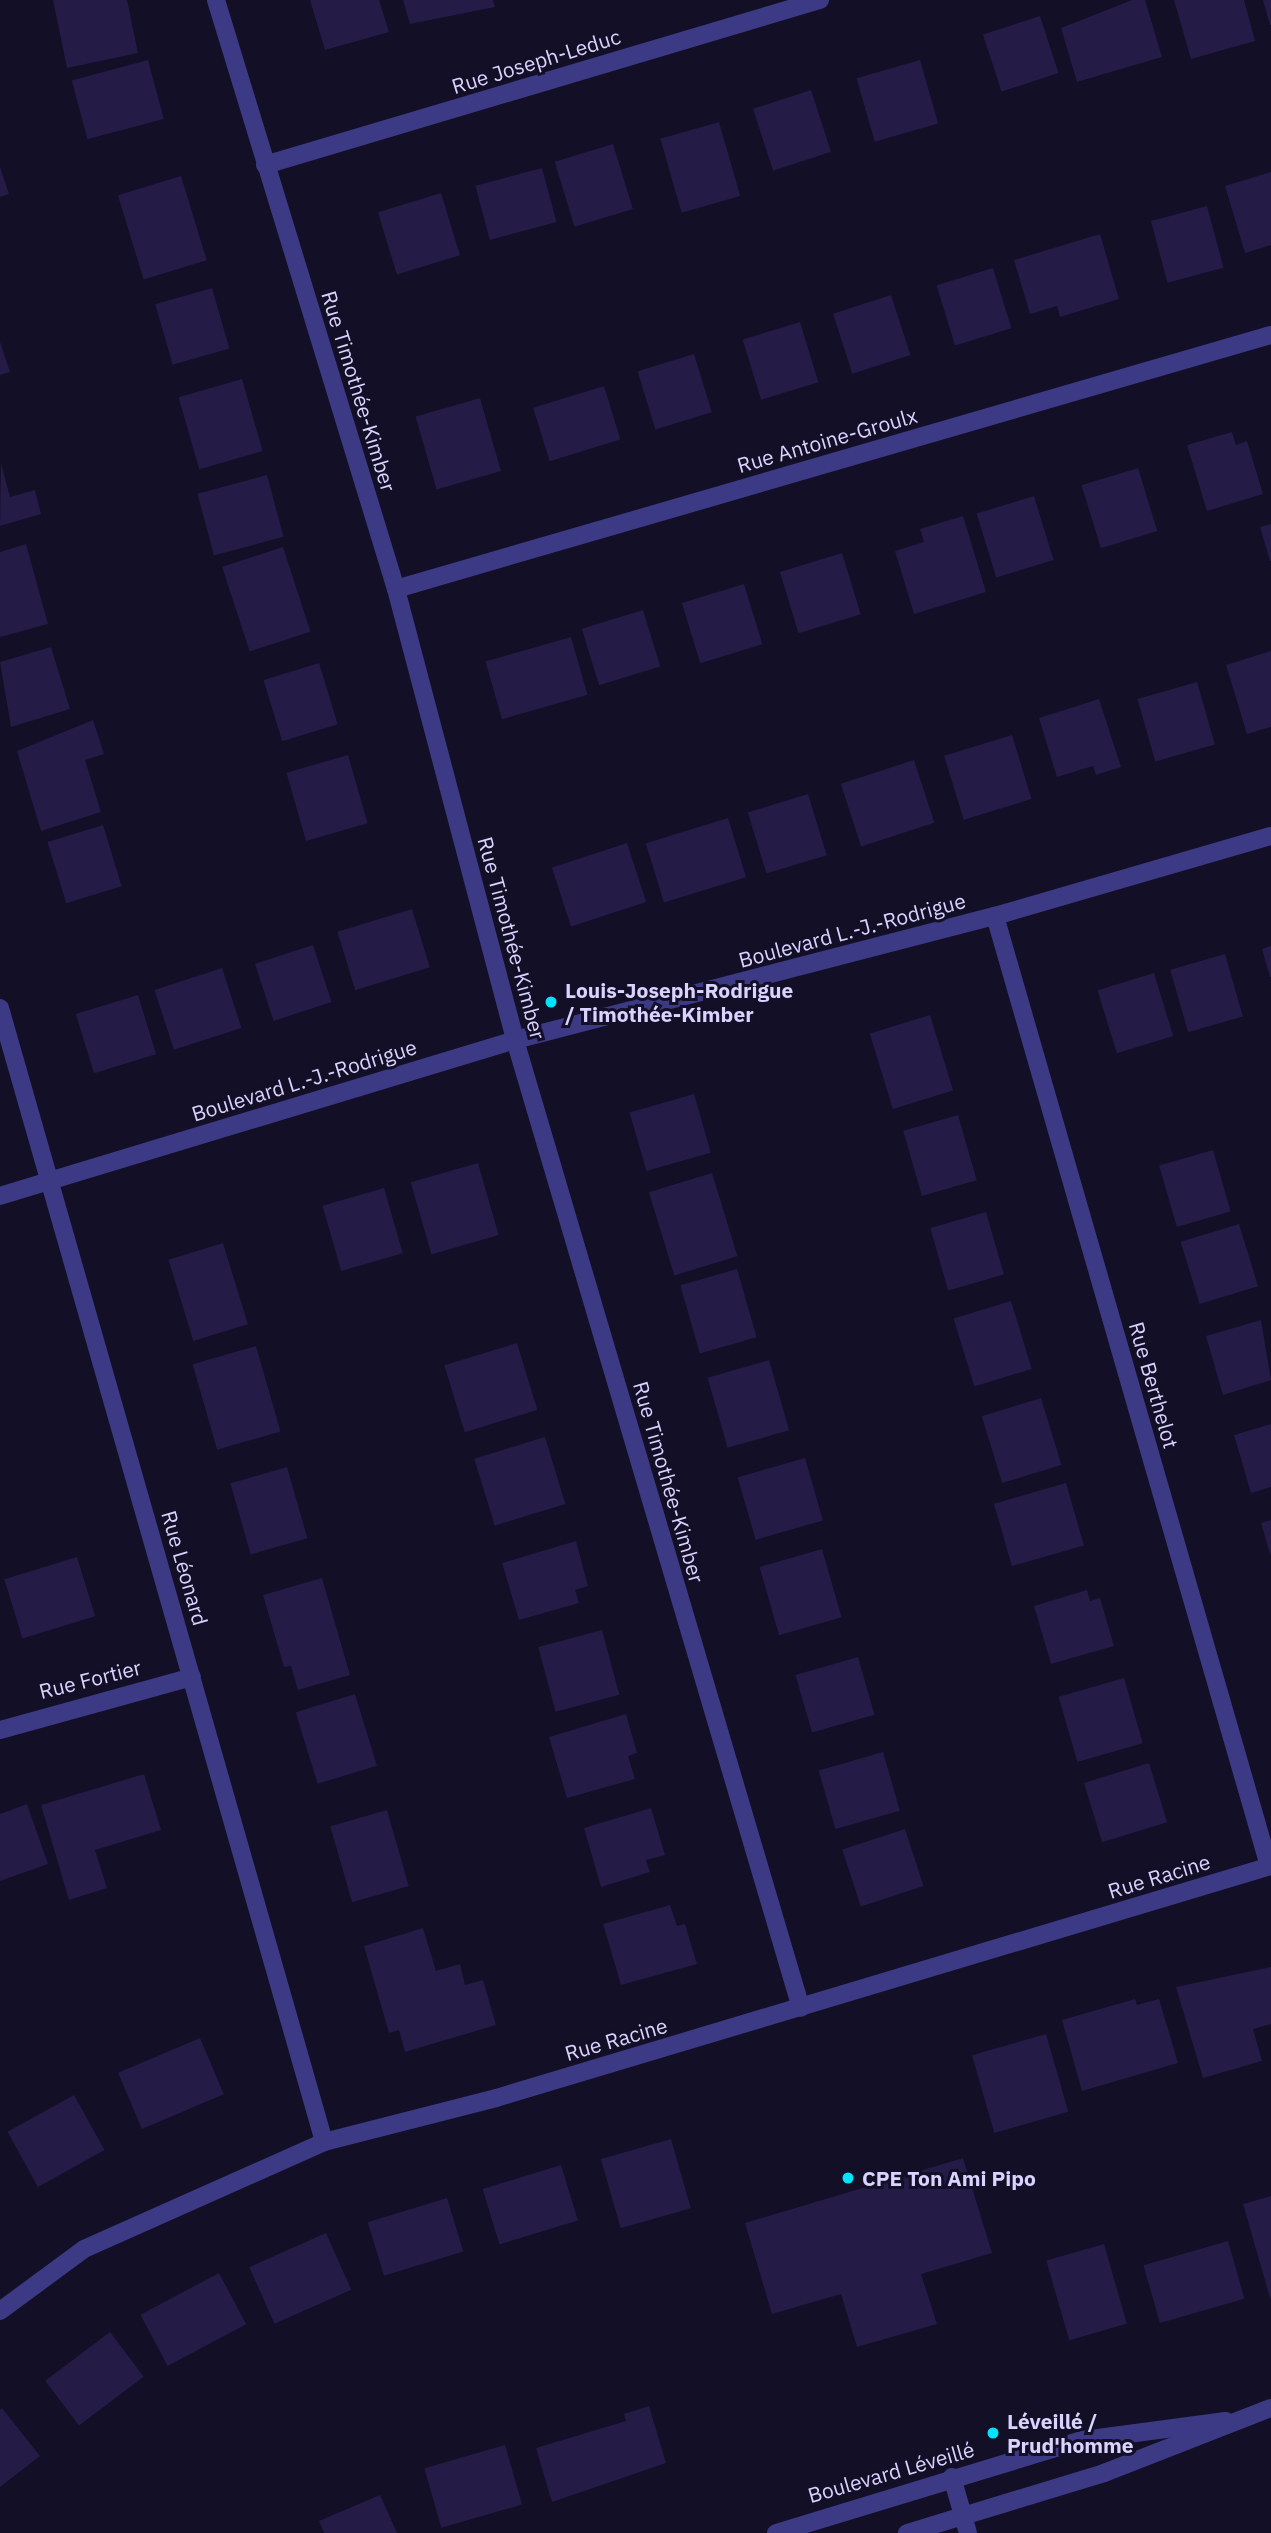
<!DOCTYPE html>
<html>
<head>
<meta charset="utf-8">
<style>
  body { margin:0 }
  #map { position:relative; width:1271px; height:2533px; overflow:hidden; background:#130f26; font-family:"IBM Plex Sans",sans-serif }
  div>[style] { position:absolute }
  .building>* { inset:0; background:#241b47; transform-origin:0 0 }
  .minor>* { height:18px; margin:-9px; padding:0 9px; transform-origin:9px; border-radius:9px; background:#3d3a85 }
  .dots>* { width:19px; height:19px; translate:-50% -50%; box-sizing:border-box; border:4px solid #130f26; border-radius:50% }
  span { translate:-50% -50%; white-space:nowrap; text-align:center; line-height:1.15; -webkit-text-stroke:6px #130f26; paint-order:stroke }
  .street-label { font-size:21px; color:#d9d4ff }
  .poi-label { font-size:21px; color:#d9d4ff; font-weight:700 }
  .left { translate:0 -50%; text-align:left }
</style>
</head>
<body>
<div id="map">
  <div class="building">
    <div style="clip-path:polygon(53px 0,127px 0,138px 53px,67px 68px)"></div>
    <div style="clip-path:polygon(310px 0,379px 0,389px 32px,325px 50px)"></div>
    <div style="clip-path:polygon(403px 0,493px 0,495px 7px,410px 24px)"></div>
    <div style="clip-path:polygon(1132px 0,1145px 0,1162px 57px,1077px 82px,1061px 28px)"></div>
    <div style="clip-path:polygon(1174px 0,1244px 0,1255px 41px,1191px 59px)"></div>
    <div style="clip-path:polygon(1263px 0,1271px 0,1271px 25px,1270px 25px)"></div>
    <div style="left:1040px;top:16px;width:60px;height:60px;rotate:72deg"></div>
    <div style="left:148px;top:60px;width:61px;height:79px;rotate:75deg"></div>
    <div style="left:920px;top:60px;width:66px;height:66px;rotate:74deg"></div>
    <div style="left:811px;top:90px;width:65px;height:61px;rotate:72deg"></div>
    <div style="left:719px;top:122px;width:77px;height:61px;rotate:74deg"></div>
    <div style="left:613px;top:144px;width:68px;height:61px;rotate:73deg"></div>
    <div style="clip-path:polygon(0 167px,9px 194px,0 197px)"></div>
    <div style="left:542px;top:168px;width:56px;height:69px;rotate:75deg"></div>
    <div style="clip-path:polygon(1271px 172px,1271px 245px,1245px 253px,1225px 186px)"></div>
    <div style="left:181px;top:176px;width:88px;height:66px;rotate:73deg"></div>
    <div style="left:441px;top:193px;width:65px;height:66px;rotate:73deg"></div>
    <div style="left:1207px;top:206px;width:64px;height:58px;rotate:75deg"></div>
    <div style="clip-path:polygon(1100px 234px,1119px 299px,1060px 317px,1057px 306px,1030px 314px,1014px 260px)"></div>
    <div style="left:993px;top:268px;width:63px;height:59px;rotate:73deg"></div>
    <div style="left:212px;top:288px;width:63px;height:59px;rotate:74deg"></div>
    <div style="left:891px;top:295px;width:63px;height:61px;rotate:72deg"></div>
    <div style="left:800px;top:322px;width:63px;height:60px;rotate:73deg"></div>
    <div style="clip-path:polygon(0 342px,10px 372px,0 375px)"></div>
    <div style="left:694px;top:354px;width:61px;height:59px;rotate:73deg"></div>
    <div style="left:242px;top:379px;width:75px;height:66px;rotate:74deg"></div>
    <div style="left:604px;top:386px;width:56px;height:74px;rotate:73deg"></div>
    <div style="left:480px;top:398px;width:76px;height:67px;rotate:74deg"></div>
    <div style="clip-path:polygon(1232px 432px,1236px 445px,1247px 441px,1263px 494px,1207px 511px,1187px 445px)"></div>
    <div style="clip-path:polygon(1px 463px,10px 497px,35px 490px,41px 514px,0 526px)"></div>
    <div style="left:1138px;top:468px;width:66px;height:59px;rotate:73deg"></div>
    <div style="left:267px;top:475px;width:64px;height:72px;rotate:75deg"></div>
    <div style="left:1034px;top:496px;width:67px;height:60px;rotate:73deg"></div>
    <div style="clip-path:polygon(963px 516px,986px 592px,914px 614px,895px 551px,924px 542px,920px 529px)"></div>
    <div style="clip-path:polygon(1271px 524px,1271px 561px,1270px 561px,1260px 527px)"></div>
    <div style="clip-path:polygon(26px 544px,48px 624px,0 637px,0 552px)"></div>
    <div style="left:283px;top:547px;width:89px;height:64px;rotate:72deg"></div>
    <div style="left:842px;top:553px;width:64px;height:65px;rotate:73deg"></div>
    <div style="left:744px;top:584px;width:63px;height:65px;rotate:73deg"></div>
    <div style="left:643px;top:610px;width:59px;height:64px;rotate:73deg"></div>
    <div style="left:571px;top:637px;width:60px;height:89px;rotate:74deg"></div>
    <div style="clip-path:polygon(51px 647px,70px 709px,11px 727px,0 662px)"></div>
    <div style="clip-path:polygon(1271px 651px,1271px 727px,1247px 734px,1226px 665px)"></div>
    <div style="left:319px;top:663px;width:64px;height:58px;rotate:73deg"></div>
    <div style="left:1197px;top:682px;width:65px;height:62px;rotate:74deg"></div>
    <div style="clip-path:polygon(1099px 699px,1121px 767px,1096px 775px,1093px 766px,1057px 777px,1039px 718px)"></div>
    <div style="clip-path:polygon(93px 720px,104px 754px,85px 760px,101px 812px,41px 831px,17px 751px)"></div>
    <div style="left:1012px;top:735px;width:67px;height:71px;rotate:73deg"></div>
    <div style="left:348px;top:755px;width:71px;height:64px;rotate:74deg"></div>
    <div style="left:914px;top:760px;width:66px;height:77px;rotate:72deg"></div>
    <div style="left:808px;top:794px;width:64px;height:63px;rotate:73deg"></div>
    <div style="left:728px;top:818px;width:62px;height:86px;rotate:73deg"></div>
    <div style="left:103px;top:825px;width:64px;height:58px;rotate:73deg"></div>
    <div style="left:627px;top:843px;width:62px;height:79px;rotate:72deg"></div>
    <div style="left:412px;top:909px;width:61px;height:78px;rotate:73deg"></div>
    <div style="left:313px;top:945px;width:60px;height:61px;rotate:72deg"></div>
    <div style="clip-path:polygon(1271px 946px,1271px 977px,1270px 977px,1262px 949px)"></div>
    <div style="left:1225px;top:954px;width:65px;height:57px;rotate:74deg"></div>
    <div style="left:222px;top:968px;width:63px;height:71px;rotate:72deg"></div>
    <div style="left:1154px;top:973px;width:66px;height:59px;rotate:73deg"></div>
    <div style="left:138px;top:995px;width:62px;height:65px;rotate:73deg"></div>
    <div style="left:930px;top:1015px;width:79px;height:63px;rotate:73deg"></div>
    <div style="left:694px;top:1094px;width:61px;height:67px;rotate:74deg"></div>
    <div style="left:958px;top:1115px;width:68px;height:57px;rotate:74deg"></div>
    <div style="left:1213px;top:1150px;width:64px;height:56px;rotate:74deg"></div>
    <div style="left:478px;top:1163px;width:75px;height:70px;rotate:74deg"></div>
    <div style="left:712px;top:1173px;width:87px;height:66px;rotate:73deg"></div>
    <div style="left:384px;top:1188px;width:68px;height:64px;rotate:74deg"></div>
    <div style="left:986px;top:1212px;width:65px;height:58px;rotate:74deg"></div>
    <div style="left:1239px;top:1224px;width:65px;height:61px;rotate:73deg"></div>
    <div style="left:223px;top:1243px;width:85px;height:57px;rotate:73deg"></div>
    <div style="left:737px;top:1269px;width:71px;height:59px;rotate:74deg"></div>
    <div style="left:1011px;top:1301px;width:71px;height:60px;rotate:73deg"></div>
    <div style="clip-path:polygon(1261px 1320px,1271px 1380px,1223px 1395px,1206px 1336px)"></div>
    <div style="left:517px;top:1343px;width:70px;height:76px;rotate:73deg"></div>
    <div style="left:256px;top:1346px;width:89px;height:66px;rotate:74deg"></div>
    <div style="left:769px;top:1360px;width:73px;height:64px;rotate:74deg"></div>
    <div style="left:1041px;top:1398px;width:70px;height:62px;rotate:73deg"></div>
    <div style="clip-path:polygon(1271px 1424px,1271px 1487px,1251px 1493px,1234px 1435px)"></div>
    <div style="left:545px;top:1437px;width:70px;height:74px;rotate:73deg"></div>
    <div style="left:805px;top:1458px;width:65px;height:70px;rotate:74deg"></div>
    <div style="left:287px;top:1467px;width:74px;height:59px;rotate:74deg"></div>
    <div style="left:1066px;top:1483px;width:65px;height:75px;rotate:74deg"></div>
    <div style="clip-path:polygon(1271px 1520px,1271px 1554px,1270px 1554px,1261px 1523px)"></div>
    <div style="clip-path:polygon(576px 1541px,588px 1586px,575px 1590px,579px 1603px,519px 1620px,502px 1563px)"></div>
    <div style="left:822px;top:1549px;width:71px;height:65px;rotate:74deg"></div>
    <div style="left:77px;top:1557px;width:62px;height:76px;rotate:73deg"></div>
    <div style="clip-path:polygon(322px 1578px,350px 1675px,298px 1690px,291px 1666px,284px 1667px,263px 1595px)"></div>
    <div style="clip-path:polygon(1087px 1590px,1090px 1601px,1100px 1598px,1114px 1646px,1051px 1664px,1034px 1606px)"></div>
    <div style="left:602px;top:1630px;width:67px;height:66px;rotate:75deg"></div>
    <div style="left:858px;top:1657px;width:60px;height:65px;rotate:74deg"></div>
    <div style="left:1124px;top:1678px;width:68px;height:68px;rotate:74deg"></div>
    <div style="left:355px;top:1694px;width:75px;height:62px;rotate:73deg"></div>
    <div style="clip-path:polygon(626px 1714px,637px 1753px,628px 1756px,635px 1779px,567px 1798px,549px 1737px)"></div>
    <div style="left:883px;top:1752px;width:61px;height:67px;rotate:74deg"></div>
    <div style="left:1149px;top:1763px;width:62px;height:68px;rotate:73deg"></div>
    <div style="clip-path:polygon(144px 1774px,161px 1830px,95px 1850px,107px 1888px,69px 1900px,41px 1805px)"></div>
    <div style="clip-path:polygon(27px 1804px,48px 1864px,0 1881px,0 1814px)"></div>
    <div style="clip-path:polygon(651px 1808px,665px 1855px,646px 1860px,650px 1872px,601px 1887px,584px 1828px)"></div>
    <div style="left:387px;top:1810px;width:79px;height:59px;rotate:74deg"></div>
    <div style="left:905px;top:1829px;width:60px;height:66px;rotate:72deg"></div>
    <div style="clip-path:polygon(670px 1905px,677px 1926px,685px 1924px,697px 1964px,621px 1985px,603px 1924px)"></div>
    <div style="clip-path:polygon(423px 1928px,436px 1971px,460px 1964px,465px 1985px,483px 1980px,496px 2025px,405px 2052px,399px 2030px,389px 2033px,364px 1946px)"></div>
    <div style="clip-path:polygon(1271px 1967px,1271px 2024px,1253px 2029px,1262px 2061px,1203px 2078px,1176px 1987px)"></div>
    <div style="clip-path:polygon(1135px 1999px,1137px 2005px,1159px 1999px,1178px 2063px,1082px 2091px,1062px 2020px)"></div>
    <div style="left:1046px;top:2034px;width:81px;height:77px;rotate:74deg"></div>
    <div style="left:200px;top:2038px;width:61px;height:89px;rotate:67deg"></div>
    <div style="left:74px;top:2095px;width:63px;height:76px;rotate:61deg"></div>
    <div style="left:671px;top:2139px;width:72px;height:73px;rotate:74deg"></div>
    <div style="clip-path:polygon(963px 2158px,992px 2253px,921px 2274px,937px 2324px,857px 2347px,841px 2294px,772px 2314px,745px 2223px)"></div>
    <div style="left:561px;top:2165px;width:58px;height:82px;rotate:73deg"></div>
    <div style="clip-path:polygon(1271px 2196px,1271px 2298px,1270px 2298px,1243px 2204px)"></div>
    <div style="left:447px;top:2198px;width:56px;height:83px;rotate:73deg"></div>
    <div style="left:326px;top:2233px;width:62px;height:84px;rotate:66deg"></div>
    <div style="left:1228px;top:2241px;width:60px;height:88px;rotate:74deg"></div>
    <div style="left:1104px;top:2244px;width:83px;height:60px;rotate:74deg"></div>
    <div style="left:219px;top:2273px;width:58px;height:89px;rotate:62deg"></div>
    <div style="left:110px;top:2332px;width:56px;height:81px;rotate:53deg"></div>
    <div style="clip-path:polygon(649px 2406px,666px 2463px,552px 2502px,536px 2448px,626px 2421px,624px 2414px)"></div>
    <div style="clip-path:polygon(2px 2408px,40px 2456px,0 2487px,0 2410px)"></div>
    <div style="left:505px;top:2445px;width:62px;height:84px;rotate:74deg"></div>
    <div style="clip-path:polygon(380px 2495px,397px 2533px,324px 2533px,319px 2521px)"></div>
  </div>
  <div class="minor">
    <div style="left:216px;top:0;width:616px;rotate:73.01deg"></div>
    <div style="left:396px;top:589px;width:466px;rotate:75.2deg"></div>
    <div style="left:515px;top:1040px;width:1009px;rotate:73.54deg"></div>
    <div style="left:265px;top:165px;width:579px;rotate:-16.56deg"></div>
    <div style="left:396px;top:589px;width:911px;rotate:-16.19deg"></div>
    <div style="left:995px;top:916px;width:989px;rotate:73.91deg"></div>
    <div style="left:0;top:1008px;width:1179px;rotate:74.05deg"></div>
    <div style="left:0;top:1196px;width:538px;rotate:-16.85deg"></div>
    <div style="left:515px;top:1040px;width:496px;rotate:-14.5deg"></div>
    <div style="left:995px;top:916px;width:287px;rotate:-16.2deg"></div>
    <div style="left:0;top:1730px;width:199px;rotate:-15.4deg"></div>
    <div style="left:0;top:2311px;width:104px;rotate:-36.4deg"></div>
    <div style="left:84px;top:2249px;width:263px;rotate:-24deg"></div>
    <div style="left:324px;top:2142px;width:178px;rotate:-14.3deg"></div>
    <div style="left:496px;top:2098px;width:809px;rotate:-16.67deg"></div>
    <div style="left:952px;top:2477px;width:58px;rotate:74.1deg"></div>
    <div style="left:776px;top:2533px;width:321px;rotate:-16.9deg"></div>
    <div style="left:1083px;top:2440px;width:144px;rotate:-7.6deg"></div>
    <div style="left:907px;top:2533px;width:206px;rotate:-16.9deg"></div>
    <div style="left:1104px;top:2473px;width:179px;rotate:-21.3deg"></div>
  </div>
  <div class="dots">
    <div style="left:551px;top:1002px;background:#00e5ff"></div>
    <div style="left:848px;top:2178px;background:#00e5ff"></div>
    <div style="left:993px;top:2433px;background:#00e5ff"></div>
  </div>
  <div class="street-label">
    <span style="left:536px;top:61px;rotate:-17deg">Rue Joseph-Leduc</span>
    <span style="left:359px;top:391px;rotate:73deg">Rue Timothée-Kimber</span>
    <span style="left:827px;top:440px;rotate:-16deg">Rue Antoine-Groulx</span>
    <span style="left:852px;top:930px;rotate:-15deg">Boulevard L.-J.-Rodrigue</span>
    <span style="left:512px;top:938px;rotate:75deg">Rue Timothée-Kimber</span>
    <span style="left:304px;top:1080px;rotate:-17deg">Boulevard L.-J.-Rodrigue</span>
    <span style="left:1154px;top:1385px;rotate:74deg">Rue Berthelot</span>
    <span style="left:669px;top:1482px;rotate:74deg">Rue Timothée-Kimber</span>
    <span style="left:185px;top:1568px;rotate:74deg">Rue Léonard</span>
    <span style="left:90px;top:1679px;rotate:-14deg">Rue Fortier</span>
    <span style="left:1159px;top:1876px;rotate:-17deg">Rue Racine</span>
    <span style="left:616px;top:2039px;rotate:-16deg">Rue Racine</span>
    <span style="left:891px;top:2472px;rotate:-16deg">Boulevard Léveillé</span>
  </div>
  <div class="poi-label">
    <span class="left" style="left:565px;top:1002px">Louis-Joseph-Rodrigue<br>/ Timothée-Kimber</span>
    <span class="left" style="left:862px;top:2178px">CPE Ton Ami Pipo</span>
    <span class="left" style="left:1007px;top:2433px">Léveillé /<br>Prud'homme</span>
  </div>
</div>
</body>
</html>
